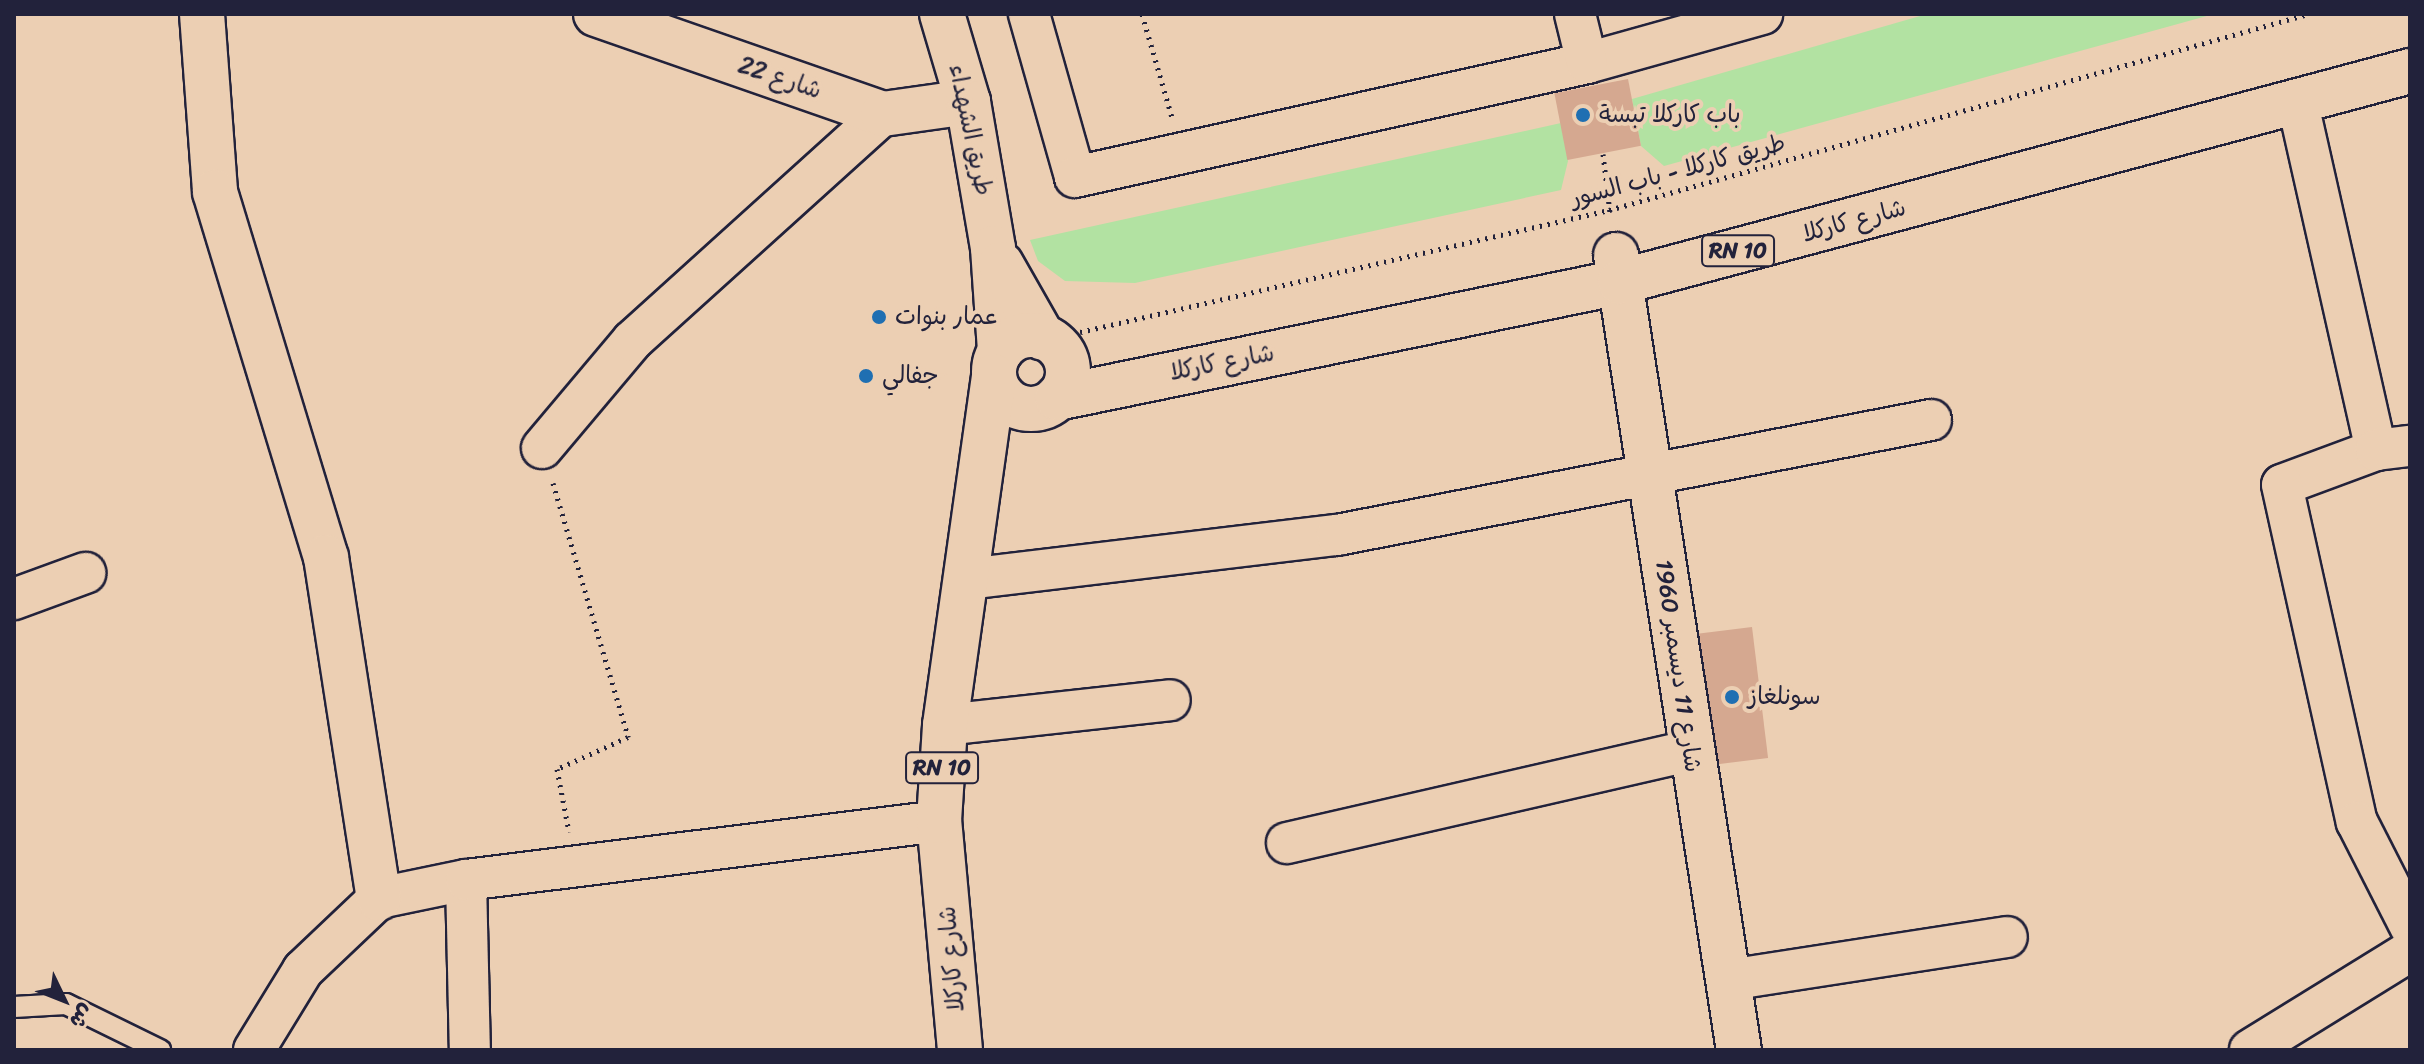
<!DOCTYPE html>
<html>
<head>
<meta charset="utf-8">
<style>
  body { margin:0 }
  #map { position:relative; width:2424px; height:1064px; overflow:hidden; background:#eccfb3; font-family:Sriracha,"Playpen Sans Arabic",sans-serif }
  div>[style] { position:absolute }
  .green>* { inset:0; background:#b2e2a2 }
  .building>* { inset:0; background:#d5a890; transform-origin:0 0 }
  .path>* { height:5px; margin-top:-2.5px; transform-origin:0; background:repeating-linear-gradient(90deg,#22223b 0 2px,transparent 0 8px) }
  .roads { filter:drop-shadow(2px 0 #22223b) drop-shadow(-2px 0 #22223b) drop-shadow(0 2px #22223b) drop-shadow(0 -2px #22223b) }
  .lane>* { height:20px; margin:-10px; padding:0 10px; transform-origin:10px; border-radius:10px; background:#eccfb3 }
  .street>* { height:40px; margin:-20px; padding:0 20px; transform-origin:20px; border-radius:20px; background:#eccfb3 }
  .secondary>* { height:44px; margin:-22px; padding:0 22px; transform-origin:22px; border-radius:22px; background:#eccfb3 }
  .primary>* { height:44px; margin:-22px; padding:0 22px; transform-origin:22px; border-radius:22px; background:#eccfb3 }
  .primary>.ring { margin:-22px; padding:0; box-sizing:content-box; background:none; border:44px solid #eccfb3; border-radius:50% }
  .dots>* { width:22px; height:22px; translate:-50% -50%; box-sizing:border-box; border:4px solid #eccfb3; border-radius:50% }
  span { translate:-50% -50%; white-space:nowrap; text-align:center; line-height:1.15; -webkit-text-stroke:8px #eccfb3; paint-order:stroke }
  .shield-label span { padding:2px 6px; background:#eccfb3; border:2px solid; border-radius:6px; -webkit-text-stroke-width:0 }
  .shield-label { font-size:22px; color:#22223b; font-weight:700 }
  .street-label { font-size:24px; color:#22223b }
  .poi-label { font-size:24px; color:#22223b }
  .left { translate:0 -50%; text-align:left }
  .frame { position:absolute; inset:0; border:16px solid #22223b; pointer-events:none }
  .north { position:absolute; left:24px; top:960px; width:80px; height:80px; -webkit-text-stroke:6px #eccfb3; paint-order:stroke; rotate:133deg; font-size:22px; font-weight:700; line-height:32px; text-align:center; color:#22223b }
  .north::after { content:''; display:block; margin:auto; width:28px; height:36px; background:#22223b; clip-path:polygon(50% 0,100% 100%,50% 72%,0 100%) }
</style>
</head>
<body>
<div id="map">
  <div class="green">
    <div style="clip-path:polygon(1927px 14px,2214px 14px,1664px 166px,1641px 146px,1632px 99px)"></div>
    <div style="clip-path:polygon(1561px 123px,1568px 161px,1561px 190px,1135px 283px,1065px 281px,1038px 261px,1030px 240px)"></div>
  </div>
  <div class="building">
    <div style="left:1628px;top:79px;width:68px;height:75px;rotate:79deg"></div>
    <div style="left:1752px;top:627px;width:132px;height:59px;rotate:83deg"></div>
  </div>
  <div class="path">
    <div style="left:1142px;top:14px;width:107px;rotate:73.8deg"></div>
    <div style="left:1603px;top:154px;width:59px;rotate:83.2deg"></div>
    <div style="left:1080px;top:332px;width:543px;rotate:-12.99deg"></div>
    <div style="left:1609px;top:210px;width:726px;rotate:-15.66deg"></div>
    <div style="left:553px;top:483px;width:265px;rotate:73.5deg"></div>
    <div style="left:628px;top:737px;width:78px;rotate:155.7deg"></div>
    <div style="left:557px;top:769px;width:64px;rotate:79.2deg"></div>
  </div>
  <div class="roads">
    <div class="lane">
      <div style="left:14px;top:1007px;width:52px;rotate:-3.3deg"></div>
      <div style="left:66px;top:1004px;width:105px;rotate:26.1deg"></div>
    </div>
    <div class="street">
      <div style="left:1029px;top:14px;width:169px;rotate:74.2deg"></div>
      <div style="left:1075px;top:177px;width:525px;rotate:-12.55deg"></div>
      <div style="left:1587px;top:63px;width:182px;rotate:-15.6deg"></div>
      <div style="left:1575px;top:14px;width:50px;rotate:76.2deg"></div>
      <div style="left:2298px;top:104px;width:355px;rotate:77.3deg"></div>
      <div style="left:2376px;top:450px;width:100px;rotate:159.6deg"></div>
      <div style="left:2282px;top:485px;width:345px;rotate:77.5deg"></div>
      <div style="left:2357px;top:822px;width:117px;rotate:63deg"></div>
      <div style="left:542px;top:448px;width:140px;rotate:-49.9deg"></div>
      <div style="left:632px;top:341px;width:338px;rotate:-42.1deg"></div>
      <div style="left:2376px;top:450px;width:34px;rotate:-7deg"></div>
      <div style="left:967px;top:579px;width:373px;rotate:-6.8deg"></div>
      <div style="left:1337px;top:535px;width:605px;rotate:-10.96deg"></div>
      <div style="left:14px;top:599px;width:76px;rotate:-20.1deg"></div>
      <div style="left:945px;top:725px;width:226px;rotate:-6.3deg"></div>
      <div style="left:1287px;top:843px;width:412px;rotate:-12.9deg"></div>
      <div style="left:466px;top:880px;width:170px;rotate:88.7deg"></div>
      <div style="left:1729px;top:980px;width:281px;rotate:-8.8deg"></div>
      <div style="left:254px;top:1050px;width:94px;rotate:-58.5deg"></div>
      <div style="left:303px;top:970px;width:105px;rotate:-43.5deg"></div>
      <div style="left:379px;top:898px;width:89px;rotate:-11.7deg"></div>
      <div style="left:466px;top:880px;width:477px;rotate:-7.1deg"></div>
      <div style="left:2250px;top:1050px;width:188px;rotate:-31.7deg"></div>
    </div>
    <div class="secondary">
      <div style="left:202px;top:14px;width:178px;rotate:85.8deg"></div>
      <div style="left:215px;top:192px;width:382px;rotate:73.1deg"></div>
      <div style="left:326px;top:557px;width:345px;rotate:81.2deg"></div>
      <div style="left:596px;top:14px;width:304px;rotate:19.2deg"></div>
      <div style="left:883px;top:114px;width:86px;rotate:-8deg"></div>
      <div style="left:942px;top:14px;width:92px;rotate:73.5deg"></div>
      <div style="left:968px;top:102px;width:148px;rotate:80.3deg"></div>
      <div style="left:993px;top:248px;width:104px;rotate:86.1deg"></div>
      <div style="left:1001px;top:264px;width:85px;rotate:60.4deg"></div>
    </div>
    <div class="primary">
      <div style="left:1616px;top:255px;width:804px;rotate:81.21deg"></div>
      <div class="ring" style="left:994px;top:335px;width:30px;height:30px"></div>
      <div style="left:1057px;top:398px;width:575px;rotate:-11.64deg"></div>
      <div style="left:1620px;top:282px;width:818px;rotate:-14.95deg"></div>
      <div style="left:960px;top:1050px;width:230px;rotate:-95.2deg"></div>
      <div style="left:939px;top:821px;width:96px;rotate:-86.4deg"></div>
      <div style="left:945px;top:725px;width:352px;rotate:-82deg"></div>
    </div>
  </div>
  <div class="dots">
    <div style="left:1583px;top:115px;background:#1f6fb2"></div>
    <div style="left:879px;top:317px;background:#1f6fb2"></div>
    <div style="left:866px;top:376px;background:#1f6fb2"></div>
    <div style="left:1732px;top:697px;background:#1f6fb2"></div>
  </div>
  <div class="shield-label">
    <span style="left:1738px;top:251px">RN 10</span>
    <span style="left:942px;top:768px">RN 10</span>
  </div>
  <div class="street-label">
    <span style="left:780px;top:78px;rotate:19deg">شارع 22</span>
    <span style="left:970px;top:130px;rotate:78deg">طريق الشهداء</span>
    <span style="left:1678px;top:171px;rotate:-15deg">طريق كاركلا - باب السور</span>
    <span style="left:1854px;top:221px;rotate:-15deg">شارع كاركلا</span>
    <span style="left:1222px;top:363px;rotate:-11deg">شارع كاركلا</span>
    <span style="left:1678px;top:666px;rotate:82deg">شارع 11 ديسمبر 1960</span>
    <span style="left:952px;top:959px;rotate:-95deg">شارع كاركلا</span>
  </div>
  <div class="poi-label">
    <span class="left" style="left:1599px;top:115px">باب كاركلا تبسة</span>
    <span class="left" style="left:895px;top:317px">عمار بنوات</span>
    <span class="left" style="left:882px;top:376px">جفالي</span>
    <span class="left" style="left:1748px;top:697px">سونلغاز</span>
  </div>
  <div class="frame"></div>
  <div class="north">ش</div>
</div>
</body>
</html>
